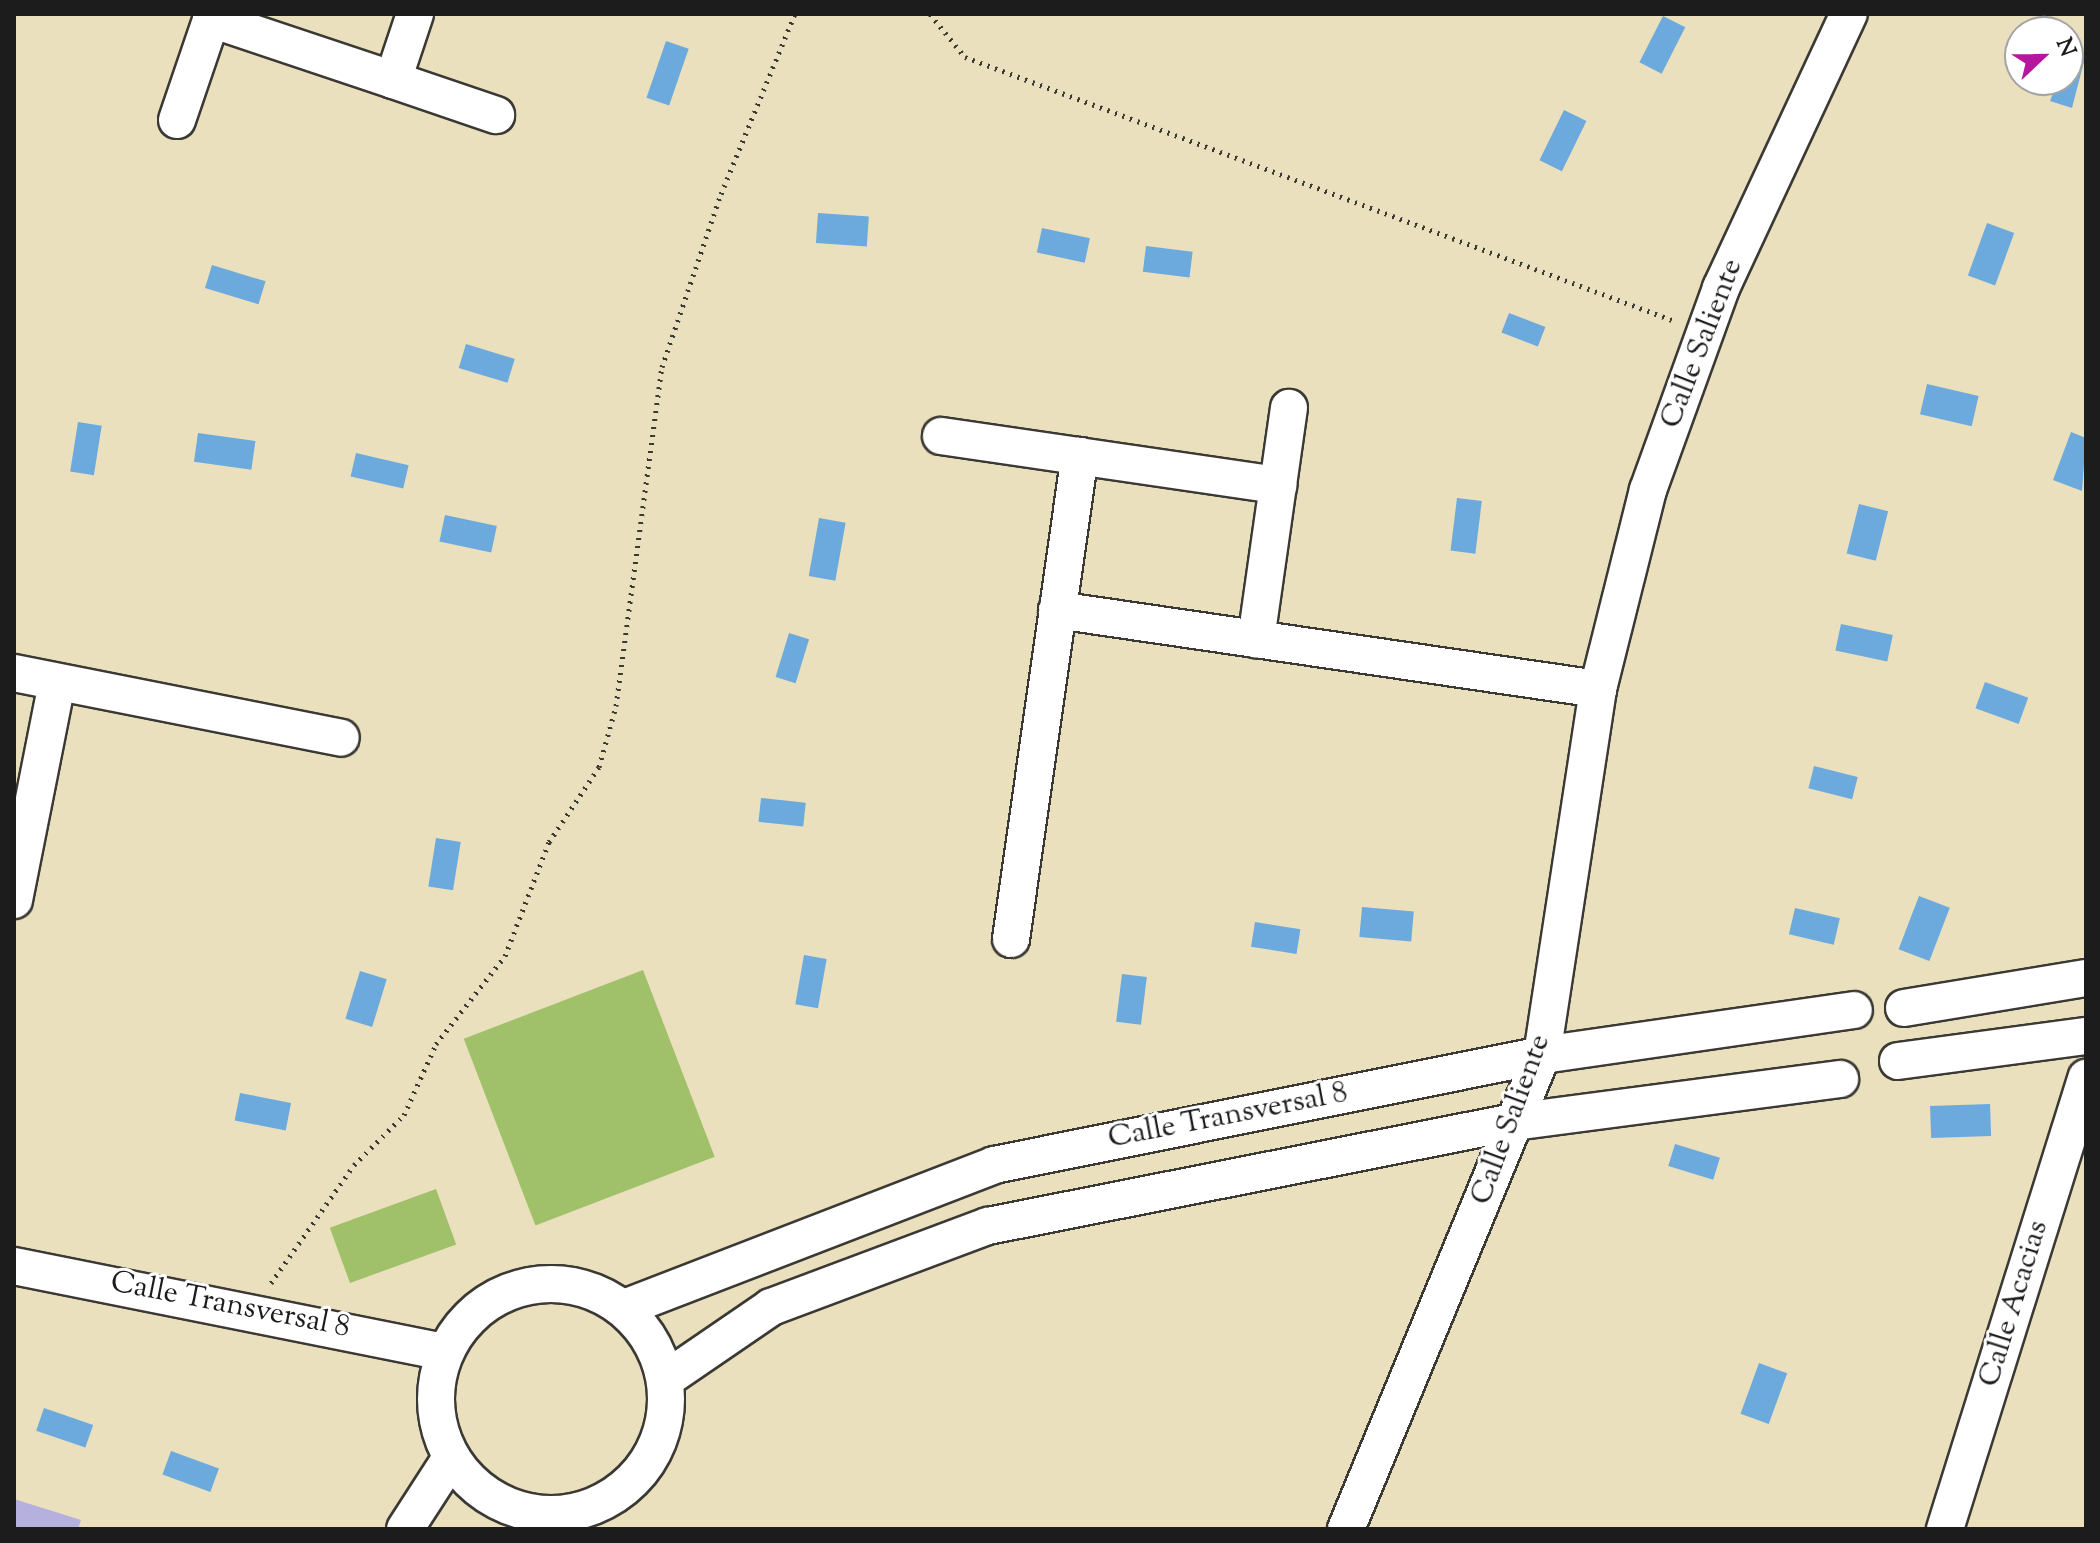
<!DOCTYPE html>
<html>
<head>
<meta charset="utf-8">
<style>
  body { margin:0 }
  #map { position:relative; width:2100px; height:1543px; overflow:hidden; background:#eae0bd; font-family:"Sorts Mill Goudy",serif }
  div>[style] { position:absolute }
  .green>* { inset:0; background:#a0c169; transform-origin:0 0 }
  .water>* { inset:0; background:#6caade; transform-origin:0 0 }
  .building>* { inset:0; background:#b6b0de }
  .path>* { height:5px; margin-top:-2.5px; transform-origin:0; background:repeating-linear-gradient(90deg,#3b3934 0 2px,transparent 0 8px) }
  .roads { filter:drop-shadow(2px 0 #3b3934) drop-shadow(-2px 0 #3b3934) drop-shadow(0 2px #3b3934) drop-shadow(0 -2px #3b3934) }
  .street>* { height:36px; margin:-18px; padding:0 18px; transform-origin:18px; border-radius:18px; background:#fff }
  .street>.ring { margin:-18px; padding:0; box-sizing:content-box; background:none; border:36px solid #fff; border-radius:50% }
  span { translate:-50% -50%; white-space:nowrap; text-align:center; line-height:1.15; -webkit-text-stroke:6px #fff; paint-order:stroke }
  .street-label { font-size:30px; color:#1c1c1c }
  .frame { position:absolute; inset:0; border:16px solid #1c1c1c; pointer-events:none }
  .north { position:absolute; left:2004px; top:16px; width:80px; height:80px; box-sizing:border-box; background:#fff; border:2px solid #a4a4a4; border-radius:50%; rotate:68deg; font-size:22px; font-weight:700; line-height:32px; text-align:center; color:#1c1c1c }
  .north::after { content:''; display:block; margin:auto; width:28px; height:36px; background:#b5179e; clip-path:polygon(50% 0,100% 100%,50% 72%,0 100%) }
</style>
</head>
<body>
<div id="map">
  <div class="green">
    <div style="left:643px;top:970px;width:200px;height:192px;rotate:69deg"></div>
    <div style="left:436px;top:1189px;width:59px;height:113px;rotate:70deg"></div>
  </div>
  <div class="water">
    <div style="left:1663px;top:16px;width:25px;height:52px;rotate:27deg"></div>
    <div style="left:666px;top:41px;width:24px;height:60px;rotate:19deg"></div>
    <div style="clip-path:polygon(2070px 47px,2086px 54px,2072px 108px,2050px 101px,2058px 80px,2068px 80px)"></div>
    <div style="left:1564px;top:110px;width:25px;height:56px;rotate:26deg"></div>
    <div style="left:818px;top:213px;width:51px;height:30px;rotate:4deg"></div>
    <div style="left:1987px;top:223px;width:29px;height:56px;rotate:20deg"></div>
    <div style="left:1042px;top:228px;width:49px;height:25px;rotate:12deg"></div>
    <div style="left:1146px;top:246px;width:47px;height:26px;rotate:7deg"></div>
    <div style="left:212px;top:265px;width:56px;height:24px;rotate:17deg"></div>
    <div style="left:1509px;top:313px;width:39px;height:21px;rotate:21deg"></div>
    <div style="left:466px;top:344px;width:51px;height:25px;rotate:17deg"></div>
    <div style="left:1927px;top:384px;width:53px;height:31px;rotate:13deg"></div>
    <div style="left:78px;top:422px;width:24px;height:50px;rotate:9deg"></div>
    <div style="clip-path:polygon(2071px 432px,2086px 438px,2082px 491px,2053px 480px)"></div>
    <div style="left:198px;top:433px;width:58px;height:29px;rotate:8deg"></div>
    <div style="left:356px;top:453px;width:54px;height:24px;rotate:13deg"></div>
    <div style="left:1457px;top:498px;width:25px;height:53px;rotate:7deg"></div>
    <div style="left:1859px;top:504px;width:30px;height:51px;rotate:14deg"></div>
    <div style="left:445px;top:515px;width:53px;height:27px;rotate:12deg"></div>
    <div style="left:819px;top:518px;width:27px;height:59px;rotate:10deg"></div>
    <div style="left:1841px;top:624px;width:53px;height:27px;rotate:12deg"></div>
    <div style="left:789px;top:633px;width:21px;height:46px;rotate:17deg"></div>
    <div style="left:1985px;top:682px;width:46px;height:28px;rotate:20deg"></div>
    <div style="left:1814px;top:766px;width:45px;height:23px;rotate:14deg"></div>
    <div style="left:761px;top:798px;width:45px;height:24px;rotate:6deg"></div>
    <div style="left:436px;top:838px;width:25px;height:49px;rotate:9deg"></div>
    <div style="left:1919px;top:896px;width:33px;height:57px;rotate:21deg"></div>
    <div style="left:1362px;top:907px;width:52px;height:30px;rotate:5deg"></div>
    <div style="left:1795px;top:908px;width:46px;height:27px;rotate:13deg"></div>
    <div style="left:1255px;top:922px;width:46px;height:25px;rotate:9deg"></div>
    <div style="left:804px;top:955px;width:23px;height:50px;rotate:10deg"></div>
    <div style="left:360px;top:971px;width:28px;height:50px;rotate:17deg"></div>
    <div style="left:1122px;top:974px;width:25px;height:48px;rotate:7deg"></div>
    <div style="left:240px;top:1093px;width:52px;height:28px;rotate:11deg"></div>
    <div style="left:1990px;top:1104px;width:32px;height:60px;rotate:88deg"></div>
    <div style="left:1675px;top:1144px;width:47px;height:23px;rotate:17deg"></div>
    <div style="left:1759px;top:1363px;width:30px;height:54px;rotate:20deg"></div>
    <div style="left:44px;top:1408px;width:52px;height:24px;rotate:19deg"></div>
    <div style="left:171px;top:1451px;width:51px;height:25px;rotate:20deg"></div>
  </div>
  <div class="building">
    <div style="clip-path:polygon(14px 1499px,81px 1520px,78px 1529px,14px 1529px)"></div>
  </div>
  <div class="path">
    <div style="left:930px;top:14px;width:55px;rotate:50.9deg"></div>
    <div style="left:965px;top:57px;width:754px;rotate:20.4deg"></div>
    <div style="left:271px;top:1283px;width:144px;rotate:-54.9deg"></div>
    <div style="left:354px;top:1165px;width:71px;rotate:-45deg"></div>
    <div style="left:404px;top:1115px;width:78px;rotate:-65.7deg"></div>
    <div style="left:436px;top:1044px;width:112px;rotate:-51.9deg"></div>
    <div style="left:505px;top:956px;width:122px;rotate:-68.9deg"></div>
    <div style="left:549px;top:842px;width:90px;rotate:-56.3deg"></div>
    <div style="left:599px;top:767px;width:63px;rotate:-74.4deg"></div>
    <div style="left:616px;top:706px;width:342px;rotate:-82.3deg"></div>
    <div style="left:662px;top:367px;width:183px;rotate:-71.2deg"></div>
    <div style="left:721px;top:194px;width:195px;rotate:-67.7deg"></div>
  </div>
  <div class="roads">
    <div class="street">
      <div style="left:211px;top:19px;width:192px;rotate:18.5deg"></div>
      <div style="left:393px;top:80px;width:70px;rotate:-71.6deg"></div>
      <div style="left:393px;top:80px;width:109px;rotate:18.8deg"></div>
      <div style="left:177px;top:120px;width:112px;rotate:-71.2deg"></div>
      <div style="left:941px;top:436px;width:341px;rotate:8.3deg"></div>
      <div style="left:1278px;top:485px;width:156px;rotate:98.1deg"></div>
      <div style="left:1278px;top:485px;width:78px;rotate:-81.9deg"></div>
      <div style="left:1057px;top:610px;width:547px;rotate:8.31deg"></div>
      <div style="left:14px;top:673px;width:333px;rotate:11.2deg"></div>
      <div style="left:14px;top:900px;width:222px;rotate:-78.8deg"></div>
      <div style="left:1011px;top:939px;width:488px;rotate:-81.9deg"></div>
      <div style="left:1904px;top:1008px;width:184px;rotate:-9.4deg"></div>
      <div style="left:1898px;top:1061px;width:190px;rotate:-7.6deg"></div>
      <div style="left:14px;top:1266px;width:439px;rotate:11.3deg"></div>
      <div class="ring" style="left:436px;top:1284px;width:194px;height:194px"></div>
      <div style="left:624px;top:1308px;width:397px;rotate:-21.1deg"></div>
      <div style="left:994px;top:1165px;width:559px;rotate:-11.35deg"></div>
      <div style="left:1542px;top:1055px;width:315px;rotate:-8.2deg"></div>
      <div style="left:666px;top:1379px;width:127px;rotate:-34.4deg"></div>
      <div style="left:771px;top:1307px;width:232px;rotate:-20.5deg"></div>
      <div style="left:988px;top:1226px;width:535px;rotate:-11.2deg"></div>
      <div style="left:1513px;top:1122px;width:330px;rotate:-7.5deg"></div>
      <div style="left:405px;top:1529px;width:85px;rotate:-57.1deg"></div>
      <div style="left:1346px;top:1529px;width:513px;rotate:-67.53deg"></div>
      <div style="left:1542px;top:1055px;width:370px;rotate:-81.3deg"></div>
      <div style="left:1598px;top:689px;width:205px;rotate:-75.9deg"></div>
      <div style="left:1648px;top:490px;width:215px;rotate:-70.1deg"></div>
      <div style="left:1721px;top:288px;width:302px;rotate:-65deg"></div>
      <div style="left:1945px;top:1529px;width:473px;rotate:-72.6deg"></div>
    </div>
  </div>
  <div class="street-label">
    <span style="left:1703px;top:344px;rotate:-69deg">Calle Saliente</span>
    <span style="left:1228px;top:1117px;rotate:-11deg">Calle Transversal 8</span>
    <span style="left:1512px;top:1120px;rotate:-70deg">Calle Saliente</span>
    <span style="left:2015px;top:1304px;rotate:-73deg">Calle Acacias</span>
    <span style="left:230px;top:1306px;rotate:11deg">Calle Transversal 8</span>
  </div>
  <div class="frame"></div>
  <div class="north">N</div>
</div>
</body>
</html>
